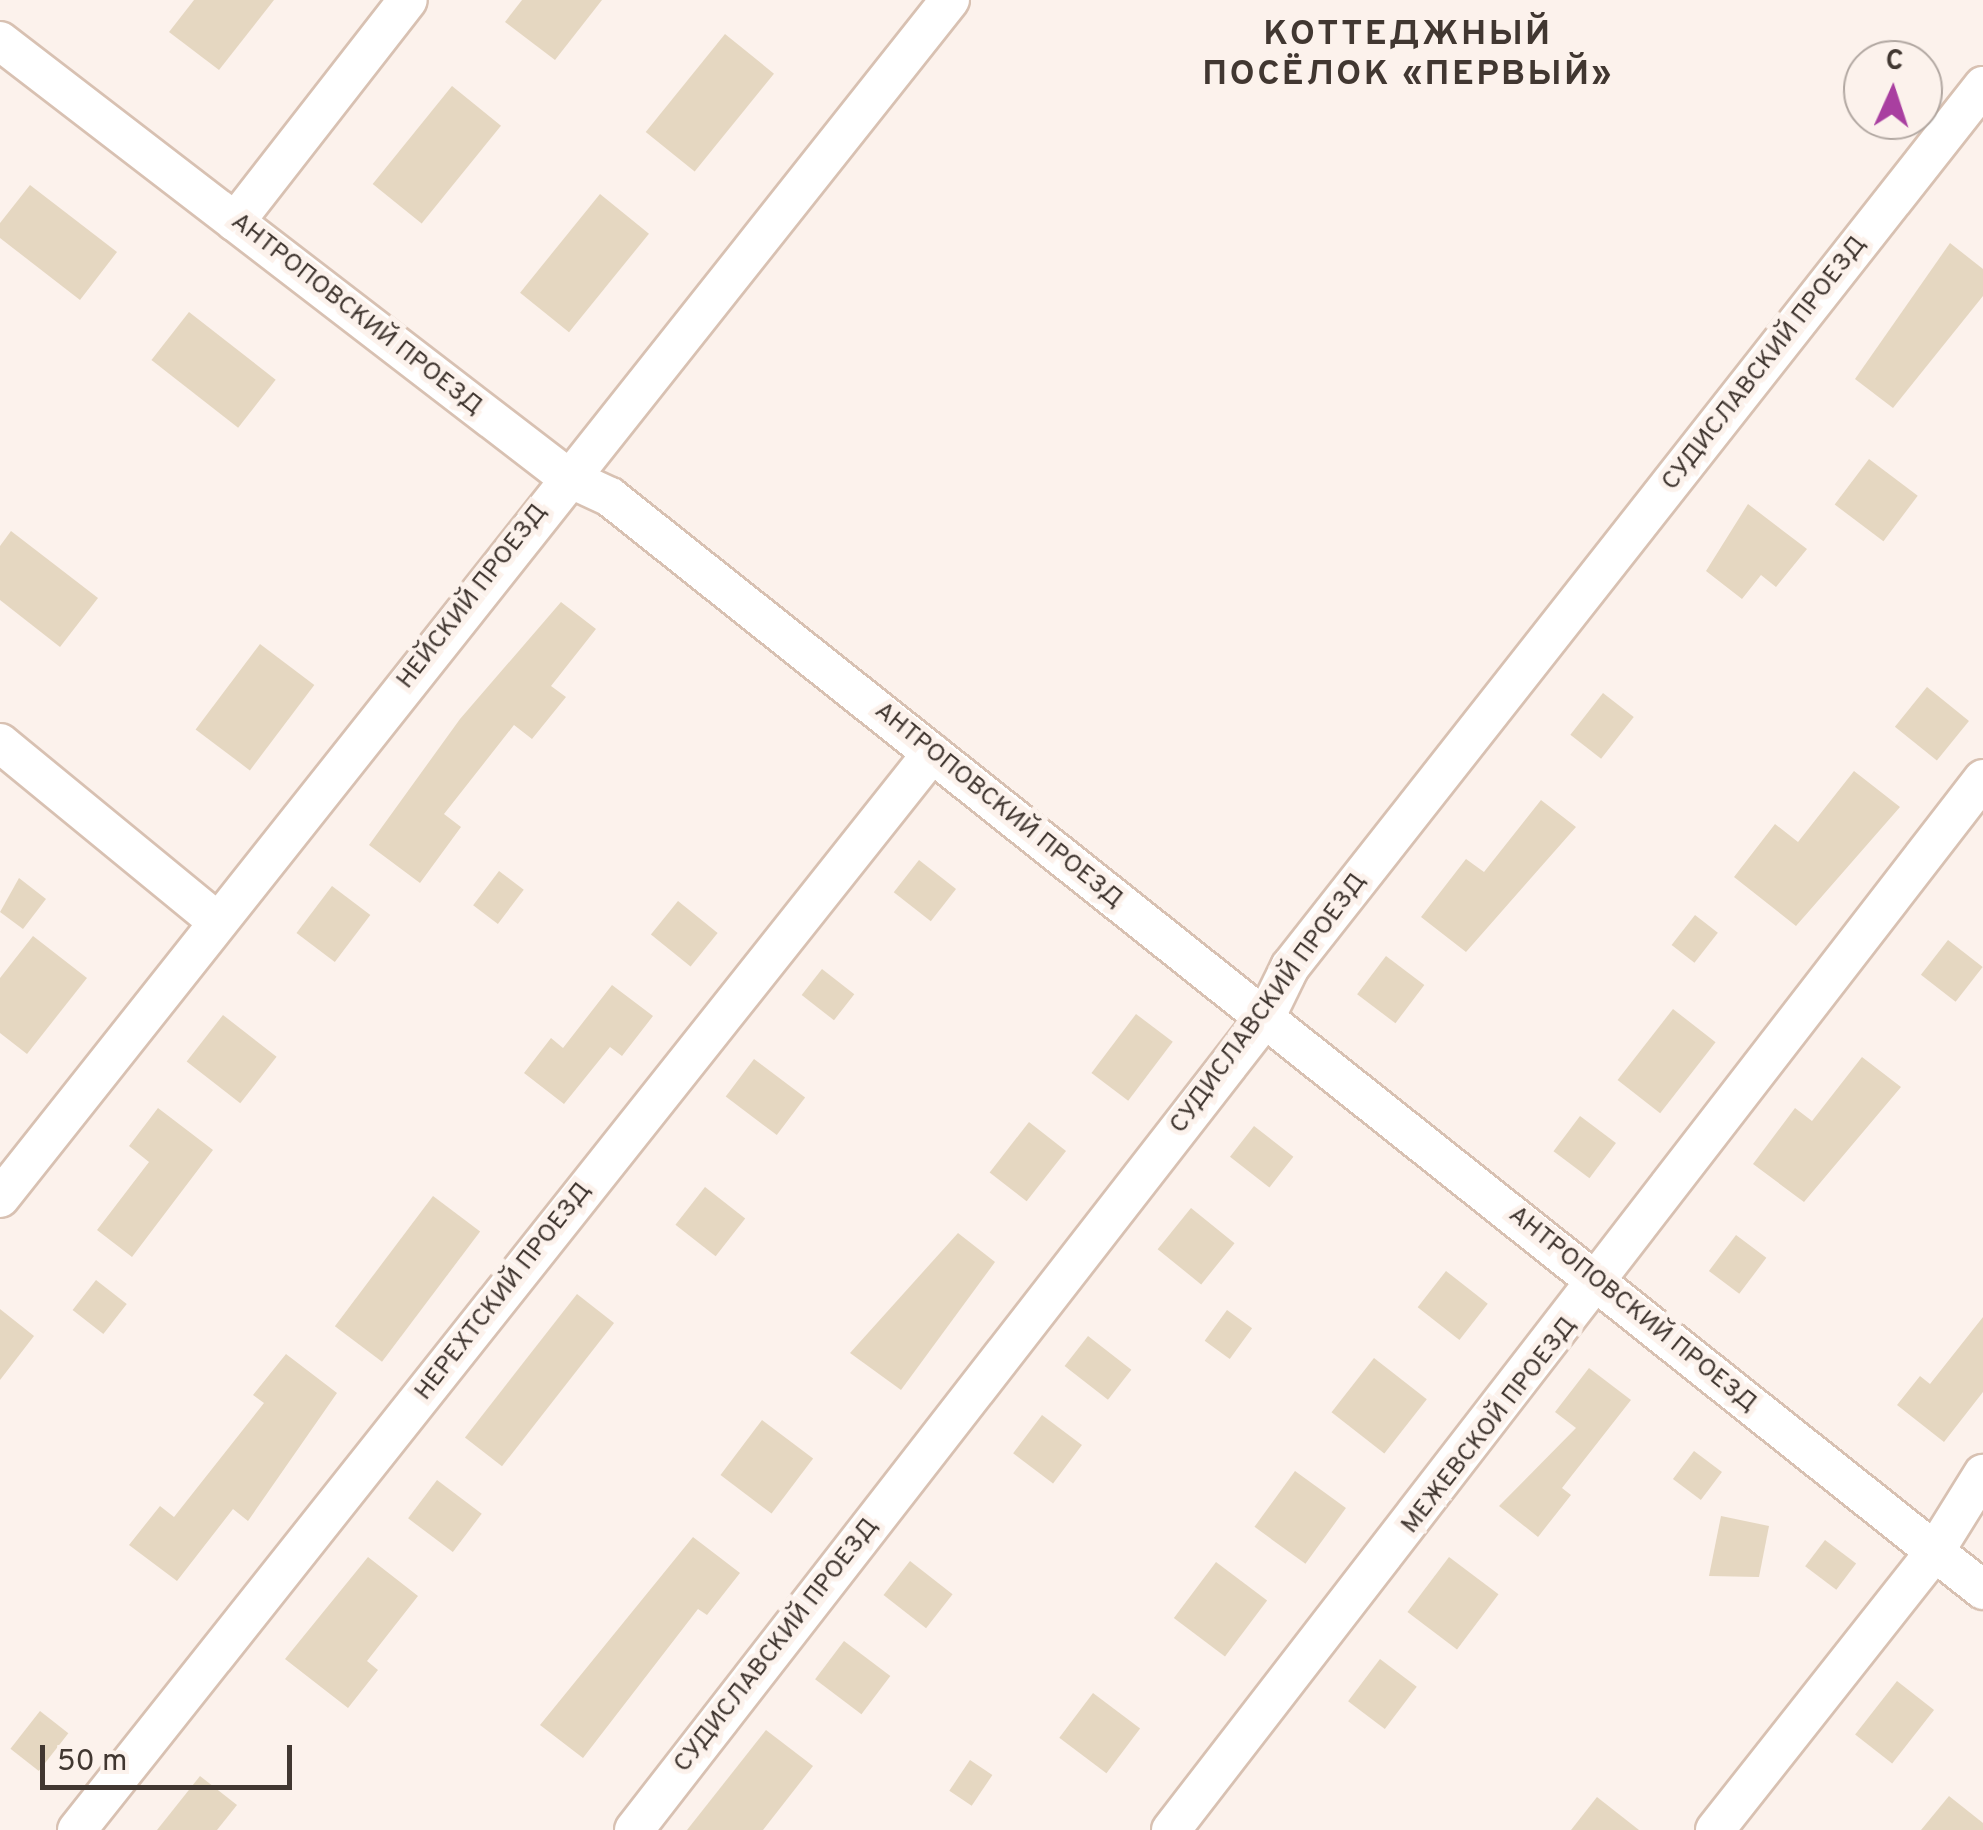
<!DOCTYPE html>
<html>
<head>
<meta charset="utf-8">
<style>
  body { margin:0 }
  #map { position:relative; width:1983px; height:1830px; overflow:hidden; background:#fcf2ec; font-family:Overpass,sans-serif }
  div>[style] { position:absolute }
  .building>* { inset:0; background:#e5d7c1; transform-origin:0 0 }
  .roads { filter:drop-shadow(2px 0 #d8c1b2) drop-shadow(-2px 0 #d8c1b2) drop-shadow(0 2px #d8c1b2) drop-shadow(0 -2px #d8c1b2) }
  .street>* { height:38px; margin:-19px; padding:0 19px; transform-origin:19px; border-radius:19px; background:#fff }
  span { translate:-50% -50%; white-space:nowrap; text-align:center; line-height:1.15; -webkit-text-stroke:10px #fcf2ec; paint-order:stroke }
  .street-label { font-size:25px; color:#413731 }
  .district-label { font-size:35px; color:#413731; font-weight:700; letter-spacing:2.5px }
  .north { position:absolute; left:1843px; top:40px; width:100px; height:100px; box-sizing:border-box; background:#fcf2ec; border:2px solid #b1a7a1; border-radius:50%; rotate:3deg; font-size:28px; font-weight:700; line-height:40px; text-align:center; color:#413731 }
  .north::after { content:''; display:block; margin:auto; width:35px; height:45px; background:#a93fa0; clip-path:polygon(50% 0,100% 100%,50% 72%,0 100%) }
  .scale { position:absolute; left:40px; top:1745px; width:252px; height:45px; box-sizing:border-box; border:5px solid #413731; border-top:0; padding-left:12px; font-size:30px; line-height:35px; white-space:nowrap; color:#413731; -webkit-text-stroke:8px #fcf2ec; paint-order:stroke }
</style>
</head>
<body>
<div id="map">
  <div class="building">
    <div style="clip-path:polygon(194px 0,274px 0,219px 70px,169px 32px)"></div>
    <div style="clip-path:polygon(522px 0,602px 0,555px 60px,505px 22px)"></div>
    <div style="left:725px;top:34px;width:63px;height:126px;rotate:39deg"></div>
    <div style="left:452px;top:86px;width:63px;height:126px;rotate:39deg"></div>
    <div style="clip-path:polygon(30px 185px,117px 252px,80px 300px,0 238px,0 223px)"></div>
    <div style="left:600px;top:194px;width:63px;height:127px;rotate:39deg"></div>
    <div style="clip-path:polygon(1950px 243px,1983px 269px,1983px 296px,1893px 408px,1855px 379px)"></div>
    <div style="left:189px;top:312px;width:110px;height:61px;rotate:38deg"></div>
    <div style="left:1869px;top:459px;width:61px;height:57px;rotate:37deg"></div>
    <div style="clip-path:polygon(1748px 504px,1807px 549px,1776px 587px,1761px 575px,1742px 599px,1706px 571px)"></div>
    <div style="clip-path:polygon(11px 531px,98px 598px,60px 647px,0 600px,0 546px)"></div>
    <div style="clip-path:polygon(561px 602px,596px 629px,551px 686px,566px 697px,532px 739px,514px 725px,444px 814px,461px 827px,420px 883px,369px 845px,460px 719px)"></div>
    <div style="left:260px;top:644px;width:68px;height:107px;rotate:37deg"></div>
    <div style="left:1927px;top:687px;width:54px;height:51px;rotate:39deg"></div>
    <div style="left:1603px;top:693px;width:39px;height:53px;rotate:38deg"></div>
    <div style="clip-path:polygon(1854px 771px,1900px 807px,1796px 926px,1734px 877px,1775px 824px,1798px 842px)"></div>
    <div style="clip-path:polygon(1541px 800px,1576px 827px,1466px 952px,1421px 917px,1466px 859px,1484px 872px)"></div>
    <div style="left:919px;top:860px;width:47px;height:41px;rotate:38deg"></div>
    <div style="left:499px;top:871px;width:31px;height:43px;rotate:37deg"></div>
    <div style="clip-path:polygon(19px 878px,46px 899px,23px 929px,0 912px)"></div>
    <div style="left:332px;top:886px;width:48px;height:59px;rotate:37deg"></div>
    <div style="left:678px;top:901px;width:51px;height:43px;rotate:39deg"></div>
    <div style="left:1695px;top:915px;width:29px;height:38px;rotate:38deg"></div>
    <div style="clip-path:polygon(33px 936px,87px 978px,27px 1054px,0 1033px,0 978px)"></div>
    <div style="left:1948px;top:940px;width:44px;height:44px;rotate:38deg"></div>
    <div style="left:1386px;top:956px;width:48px;height:48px;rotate:37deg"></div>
    <div style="left:822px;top:969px;width:41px;height:33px;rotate:38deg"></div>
    <div style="clip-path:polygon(612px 985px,653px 1016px,622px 1056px,610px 1047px,564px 1104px,524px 1073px,551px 1038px,563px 1048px)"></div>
    <div style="left:1673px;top:1009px;width:54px;height:90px;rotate:38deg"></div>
    <div style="left:1136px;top:1014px;width:46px;height:74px;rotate:37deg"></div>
    <div style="left:223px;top:1015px;width:68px;height:59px;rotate:38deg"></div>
    <div style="clip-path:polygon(1862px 1057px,1901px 1087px,1804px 1202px,1753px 1164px,1795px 1108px,1812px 1121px)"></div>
    <div style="left:754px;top:1059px;width:64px;height:47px;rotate:37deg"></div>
    <div style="clip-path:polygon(158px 1108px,213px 1150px,132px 1257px,97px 1230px,149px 1162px,129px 1146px)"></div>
    <div style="left:1580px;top:1116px;width:45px;height:44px;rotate:37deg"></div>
    <div style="left:1029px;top:1122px;width:47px;height:64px;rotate:38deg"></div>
    <div style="left:1254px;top:1126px;width:50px;height:39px;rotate:38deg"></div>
    <div style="left:705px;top:1187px;width:51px;height:48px;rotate:38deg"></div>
    <div style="left:433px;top:1196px;width:59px;height:163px;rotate:37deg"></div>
    <div style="left:1191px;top:1208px;width:56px;height:53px;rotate:39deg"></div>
    <div style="clip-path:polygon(958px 1233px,995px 1262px,901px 1390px,850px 1353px)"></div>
    <div style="left:1736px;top:1235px;width:38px;height:45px;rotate:37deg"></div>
    <div style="left:1446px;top:1271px;width:53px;height:46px;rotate:38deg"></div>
    <div style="left:96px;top:1280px;width:39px;height:38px;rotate:38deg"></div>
    <div style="left:577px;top:1294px;width:47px;height:182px;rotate:38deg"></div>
    <div style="clip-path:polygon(0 1309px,34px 1336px,0 1380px)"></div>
    <div style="left:1227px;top:1310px;width:31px;height:38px;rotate:36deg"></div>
    <div style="clip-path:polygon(1983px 1317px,1983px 1392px,1944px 1442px,1897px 1405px,1920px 1376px,1930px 1384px)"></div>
    <div style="left:1088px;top:1336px;width:55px;height:38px;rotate:38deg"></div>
    <div style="clip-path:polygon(286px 1354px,337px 1393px,248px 1521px,233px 1509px,177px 1581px,129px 1545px,160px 1506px,174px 1517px,264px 1403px,253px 1395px)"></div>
    <div style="left:1374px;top:1358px;width:67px;height:69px;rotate:38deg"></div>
    <div style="clip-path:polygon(1589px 1368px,1631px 1400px,1562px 1488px,1571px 1495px,1538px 1537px,1499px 1506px,1576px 1428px,1555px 1412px)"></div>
    <div style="left:1042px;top:1415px;width:50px;height:48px;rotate:37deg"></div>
    <div style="left:762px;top:1420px;width:64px;height:69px;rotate:37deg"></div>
    <div style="left:1694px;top:1451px;width:35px;height:35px;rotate:37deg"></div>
    <div style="left:1295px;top:1471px;width:63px;height:69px;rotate:36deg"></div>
    <div style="left:437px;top:1480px;width:56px;height:48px;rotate:37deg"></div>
    <div style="clip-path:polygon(1721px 1516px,1769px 1526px,1759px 1577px,1709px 1576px)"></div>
    <div style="clip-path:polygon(693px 1537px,740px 1573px,707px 1615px,698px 1609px,583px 1758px,540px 1725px)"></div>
    <div style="left:1825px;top:1540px;width:39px;height:33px;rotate:37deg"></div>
    <div style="clip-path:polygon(368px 1557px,418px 1596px,367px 1661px,378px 1670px,348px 1708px,285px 1659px)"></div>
    <div style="left:1449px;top:1557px;width:62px;height:69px;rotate:37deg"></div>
    <div style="left:910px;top:1561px;width:54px;height:43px;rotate:38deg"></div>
    <div style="left:1216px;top:1562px;width:64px;height:70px;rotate:37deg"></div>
    <div style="left:844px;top:1641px;width:58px;height:48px;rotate:37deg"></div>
    <div style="left:1380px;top:1659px;width:46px;height:53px;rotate:37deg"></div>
    <div style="left:1897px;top:1681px;width:47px;height:68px;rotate:38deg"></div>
    <div style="left:1093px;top:1693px;width:59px;height:56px;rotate:37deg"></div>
    <div style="left:40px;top:1711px;width:36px;height:48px;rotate:38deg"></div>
    <div style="clip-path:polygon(766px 1730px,813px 1766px,763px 1830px,687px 1830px)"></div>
    <div style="left:970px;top:1760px;width:27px;height:37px;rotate:34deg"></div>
    <div style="clip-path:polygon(200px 1776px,237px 1805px,217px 1830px,157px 1830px)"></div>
    <div style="clip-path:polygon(1949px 1796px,1983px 1823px,1983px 1830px,1921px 1830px)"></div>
    <div style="clip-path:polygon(1597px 1797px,1639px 1830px,1571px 1830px)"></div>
  </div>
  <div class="roads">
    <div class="street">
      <div style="left:0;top:41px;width:715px;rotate:37.56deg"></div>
      <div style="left:567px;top:477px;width:47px;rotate:24.9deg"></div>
      <div style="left:610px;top:497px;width:1755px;rotate:38.52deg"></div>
      <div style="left:235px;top:222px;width:281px;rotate:-52.1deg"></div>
      <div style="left:0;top:743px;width:281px;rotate:39.4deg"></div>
      <div style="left:0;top:1198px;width:1529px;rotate:-51.59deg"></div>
      <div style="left:77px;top:1830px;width:1375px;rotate:-51.55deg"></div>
      <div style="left:634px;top:1830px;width:1028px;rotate:-52.15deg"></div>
      <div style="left:1265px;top:1018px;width:57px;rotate:-63.9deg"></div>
      <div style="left:1290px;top:967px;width:1121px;rotate:-51.81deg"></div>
      <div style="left:1171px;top:1830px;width:1328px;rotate:-52.31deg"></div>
      <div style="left:1715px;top:1830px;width:355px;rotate:-51.7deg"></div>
      <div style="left:1935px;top:1551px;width:91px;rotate:-58.1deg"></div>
    </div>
  </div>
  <div class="street-label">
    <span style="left:356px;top:315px;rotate:38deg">АНТРОПОВСКИЙ ПРОЕЗД</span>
    <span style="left:1765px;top:364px;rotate:-52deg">СУДИСЛАВСКИЙ ПРОЕЗД</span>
    <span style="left:473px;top:597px;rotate:-52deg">НЕЙСКИЙ ПРОЕЗД</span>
    <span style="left:998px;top:806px;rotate:39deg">АНТРОПОВСКИЙ ПРОЕЗД</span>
    <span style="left:1269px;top:1004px;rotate:-54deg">СУДИСЛАВСКИЙ ПРОЕЗД</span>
    <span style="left:504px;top:1292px;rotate:-52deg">НЕРЕХТСКИЙ ПРОЕЗД</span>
    <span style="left:1632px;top:1310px;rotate:39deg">АНТРОПОВСКИЙ ПРОЕЗД</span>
    <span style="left:1490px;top:1426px;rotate:-52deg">МЕЖЕВСКОЙ ПРОЕЗД</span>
    <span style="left:777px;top:1646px;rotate:-52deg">СУДИСЛАВСКИЙ ПРОЕЗД</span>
  </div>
  <div class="district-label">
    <span style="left:1408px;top:55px">КОТТЕДЖНЫЙ<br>ПОСЁЛОК «ПЕРВЫЙ»</span>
  </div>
  <div class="north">С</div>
  <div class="scale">50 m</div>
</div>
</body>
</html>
